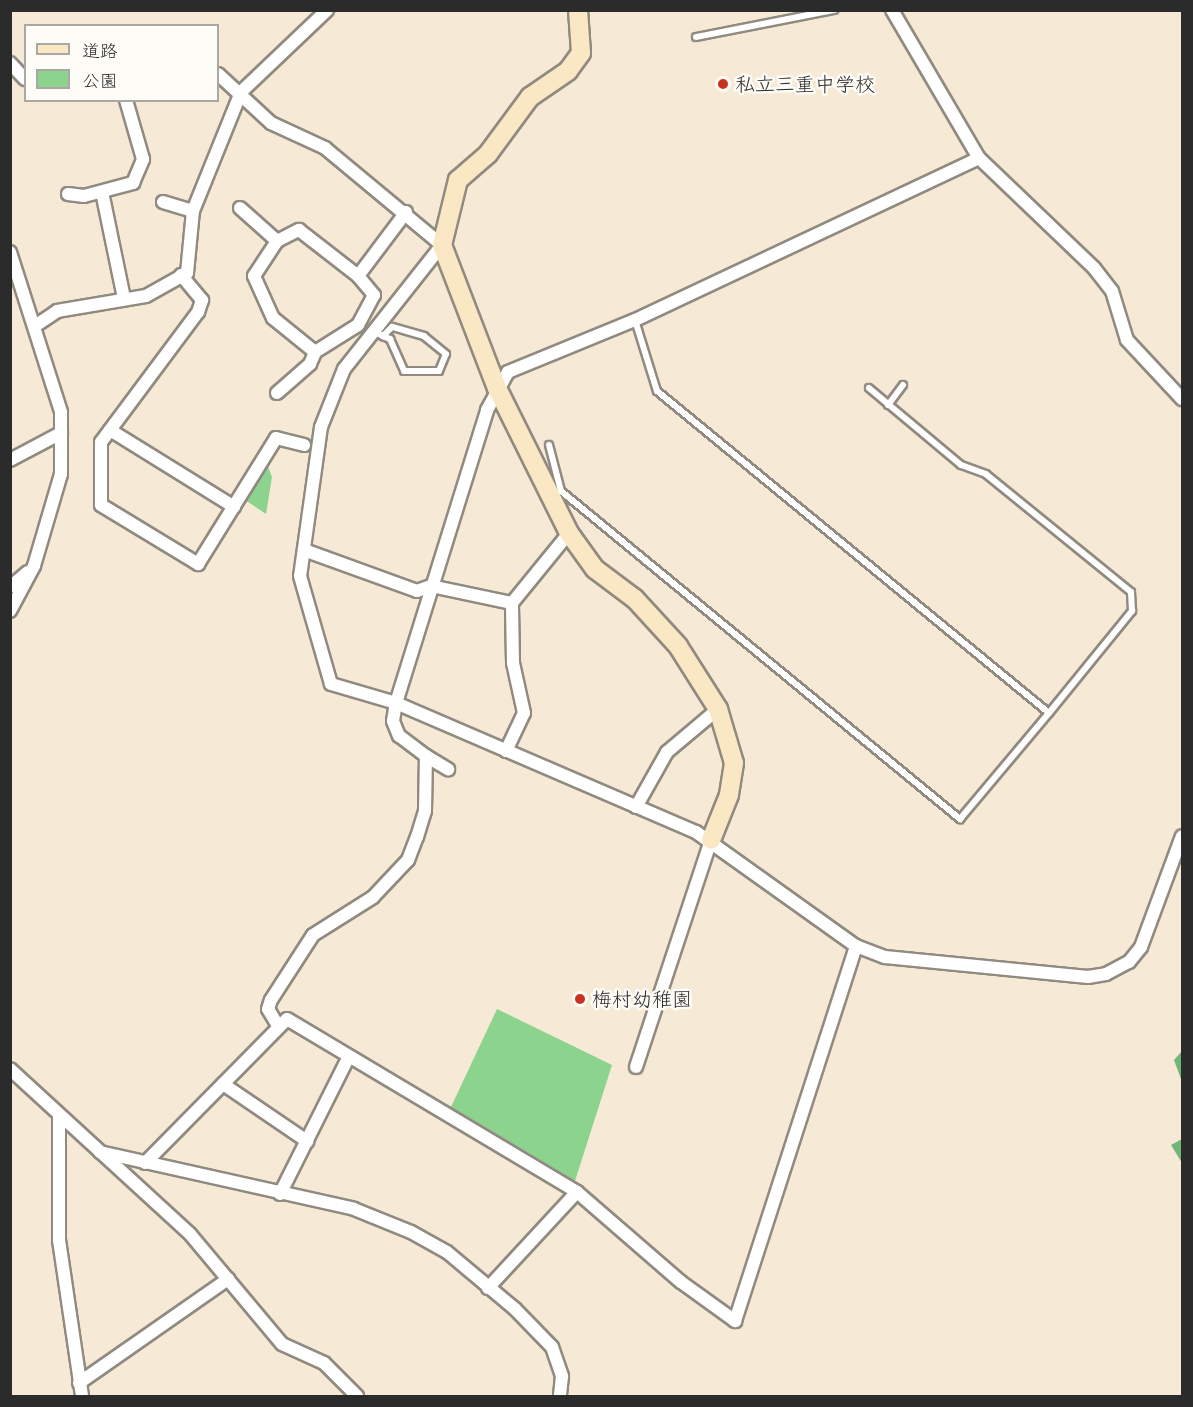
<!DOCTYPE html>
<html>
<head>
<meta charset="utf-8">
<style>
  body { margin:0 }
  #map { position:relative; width:1193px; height:1407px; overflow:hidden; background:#f6ead6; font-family:"Comic Neue","Klee One",sans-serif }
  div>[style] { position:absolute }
  .green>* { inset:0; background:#8cd38e }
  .forest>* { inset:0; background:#71b579 }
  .roads { filter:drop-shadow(2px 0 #908a80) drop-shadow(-2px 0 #908a80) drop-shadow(0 2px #908a80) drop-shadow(0 -2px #908a80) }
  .lane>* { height:6px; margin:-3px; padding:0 3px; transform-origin:3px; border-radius:3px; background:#fff }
  .street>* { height:12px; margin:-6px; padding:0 6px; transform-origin:6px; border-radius:6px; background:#fff }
  .secondary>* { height:18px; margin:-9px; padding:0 9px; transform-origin:9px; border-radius:9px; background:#fae7c3 }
  .dots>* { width:16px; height:16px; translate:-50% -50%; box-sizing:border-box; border:3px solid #fdfcf7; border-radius:50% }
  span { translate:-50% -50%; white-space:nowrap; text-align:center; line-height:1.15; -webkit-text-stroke:5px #fdfcf7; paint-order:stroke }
  .poi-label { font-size:20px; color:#2b2b2b }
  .left { translate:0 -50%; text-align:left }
  .frame { position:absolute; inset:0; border:12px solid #2b2b2b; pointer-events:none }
  .legend { position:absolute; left:24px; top:24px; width:195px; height:78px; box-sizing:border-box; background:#fdfcf7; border:2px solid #a9a8a5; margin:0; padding:8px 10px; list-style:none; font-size:18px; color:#2b2b2b }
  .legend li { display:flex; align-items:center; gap:12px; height:30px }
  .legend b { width:30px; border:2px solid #a9a8a5 }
</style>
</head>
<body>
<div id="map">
  <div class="green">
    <div style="clip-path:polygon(267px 464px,272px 477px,266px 514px,245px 500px)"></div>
    <div style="clip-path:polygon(497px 1009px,612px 1065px,575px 1181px,451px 1107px)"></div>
  </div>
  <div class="forest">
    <div style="clip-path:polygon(1182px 1051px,1182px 1082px,1174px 1060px)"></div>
    <div style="clip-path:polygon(1182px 1139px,1182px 1138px,1182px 1163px,1171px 1145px)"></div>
  </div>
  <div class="roads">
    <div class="lane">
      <div style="left:696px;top:37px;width:141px;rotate:-11.1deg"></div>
      <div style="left:635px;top:320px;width:74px;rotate:72.8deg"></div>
      <div style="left:657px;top:391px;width:507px;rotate:39.4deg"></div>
      <div style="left:1049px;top:713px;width:132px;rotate:-50.9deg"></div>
      <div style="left:1132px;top:611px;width:19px;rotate:-93deg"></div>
      <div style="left:1131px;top:592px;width:187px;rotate:-140.9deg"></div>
      <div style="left:986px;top:474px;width:27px;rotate:-160deg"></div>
      <div style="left:961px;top:465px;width:120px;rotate:-140.1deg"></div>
      <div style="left:372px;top:330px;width:13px;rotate:29deg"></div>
      <div style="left:383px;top:336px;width:8px;rotate:23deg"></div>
      <div style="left:390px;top:339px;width:35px;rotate:66deg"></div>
      <div style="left:404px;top:371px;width:35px"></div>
      <div style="left:439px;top:371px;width:18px;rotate:-68deg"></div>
      <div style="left:446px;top:354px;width:28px;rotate:-141deg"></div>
      <div style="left:424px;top:336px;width:33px;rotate:-164deg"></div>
      <div style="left:392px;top:327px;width:13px;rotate:135deg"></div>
      <div style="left:888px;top:405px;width:25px;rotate:-53deg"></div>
      <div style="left:549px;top:445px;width:48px;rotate:75.4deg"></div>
      <div style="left:561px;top:491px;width:517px;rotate:39.42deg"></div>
      <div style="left:960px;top:819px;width:138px;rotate:-50deg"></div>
    </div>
    <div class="street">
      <div style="left:892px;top:10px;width:172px;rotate:59.6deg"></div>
      <div style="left:979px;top:158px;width:159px;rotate:43.7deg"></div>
      <div style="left:1094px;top:268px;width:29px;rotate:52deg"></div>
      <div style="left:1112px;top:291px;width:51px;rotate:73deg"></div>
      <div style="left:1127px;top:340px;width:81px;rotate:47deg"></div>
      <div style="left:10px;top:63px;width:22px;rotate:47deg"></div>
      <div style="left:218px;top:74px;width:72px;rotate:42.8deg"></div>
      <div style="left:271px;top:123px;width:60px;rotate:24.8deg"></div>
      <div style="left:325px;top:148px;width:152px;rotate:39.7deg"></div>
      <div style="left:442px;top:245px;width:158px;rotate:128.3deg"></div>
      <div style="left:344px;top:369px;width:62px;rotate:111.6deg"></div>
      <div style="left:321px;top:427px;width:150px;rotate:98deg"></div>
      <div style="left:300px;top:576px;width:112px;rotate:74deg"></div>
      <div style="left:331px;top:684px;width:68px;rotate:16.3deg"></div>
      <div style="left:396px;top:703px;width:327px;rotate:23.3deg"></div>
      <div style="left:696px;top:832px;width:196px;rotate:35.5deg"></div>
      <div style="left:856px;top:946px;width:31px;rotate:21deg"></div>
      <div style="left:885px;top:957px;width:204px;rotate:5.6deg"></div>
      <div style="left:1088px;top:977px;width:18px;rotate:-9deg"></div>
      <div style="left:1106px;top:974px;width:26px;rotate:-28deg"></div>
      <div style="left:1129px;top:962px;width:19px;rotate:-51deg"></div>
      <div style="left:1141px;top:947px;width:118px;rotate:-69.7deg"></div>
      <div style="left:102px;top:192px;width:108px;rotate:78.3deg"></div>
      <div style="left:68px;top:194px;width:16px;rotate:7deg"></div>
      <div style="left:84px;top:196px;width:51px;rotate:-14.9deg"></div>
      <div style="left:133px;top:183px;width:26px;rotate:-67deg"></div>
      <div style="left:143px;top:159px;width:61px;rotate:-106.1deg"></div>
      <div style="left:163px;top:202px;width:31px;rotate:17deg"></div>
      <div style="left:240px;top:208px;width:50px;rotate:41.7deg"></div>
      <div style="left:277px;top:241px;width:25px;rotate:-27deg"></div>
      <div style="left:299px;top:230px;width:75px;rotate:37.9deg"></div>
      <div style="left:277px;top:241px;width:42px;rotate:123.3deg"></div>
      <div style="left:254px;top:276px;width:46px;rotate:65.7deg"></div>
      <div style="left:273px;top:318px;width:54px;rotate:39deg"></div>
      <div style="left:10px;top:252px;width:168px;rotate:72.3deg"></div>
      <div style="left:61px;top:412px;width:62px;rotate:90deg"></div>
      <div style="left:61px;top:474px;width:96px;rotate:106.4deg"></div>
      <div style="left:34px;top:566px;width:51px;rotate:118.1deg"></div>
      <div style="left:181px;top:275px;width:33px;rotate:50deg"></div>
      <div style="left:202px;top:300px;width:13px;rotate:108deg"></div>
      <div style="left:198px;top:312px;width:162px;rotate:126.7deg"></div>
      <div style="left:101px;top:442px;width:63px;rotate:90deg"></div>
      <div style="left:101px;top:505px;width:114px;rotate:31.3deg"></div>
      <div style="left:198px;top:564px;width:148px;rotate:-58.2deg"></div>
      <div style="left:276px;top:438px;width:29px;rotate:14deg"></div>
      <div style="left:35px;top:326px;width:27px;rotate:-34deg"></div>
      <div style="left:57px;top:311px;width:90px;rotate:-9.6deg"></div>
      <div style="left:146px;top:296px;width:47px;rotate:-29.3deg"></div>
      <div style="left:187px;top:273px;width:62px;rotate:-84.5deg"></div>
      <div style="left:193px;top:211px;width:128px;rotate:-68deg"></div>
      <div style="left:241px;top:92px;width:119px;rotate:-43.6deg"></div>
      <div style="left:277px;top:393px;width:44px;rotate:-41.3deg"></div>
      <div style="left:310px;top:364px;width:13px;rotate:-67deg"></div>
      <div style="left:315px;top:352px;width:51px;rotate:-32.1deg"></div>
      <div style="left:358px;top:325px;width:34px;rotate:-62deg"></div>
      <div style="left:374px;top:295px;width:25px;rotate:-130deg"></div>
      <div style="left:358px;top:276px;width:80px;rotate:-53.1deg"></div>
      <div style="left:110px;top:430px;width:146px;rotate:31.8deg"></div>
      <div style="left:10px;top:460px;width:58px;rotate:-27.9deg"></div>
      <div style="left:304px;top:550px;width:120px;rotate:19.9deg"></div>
      <div style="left:417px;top:591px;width:15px;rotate:-20deg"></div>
      <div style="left:431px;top:586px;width:83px;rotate:11.9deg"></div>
      <div style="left:512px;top:603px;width:90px;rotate:-50.8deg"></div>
      <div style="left:10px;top:587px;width:23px;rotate:-40deg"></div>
      <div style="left:506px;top:751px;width:42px;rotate:-64.7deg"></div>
      <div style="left:524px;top:713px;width:51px;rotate:-102.4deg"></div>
      <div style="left:513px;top:663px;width:60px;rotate:-91deg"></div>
      <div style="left:426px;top:756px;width:26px;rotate:31deg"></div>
      <div style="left:636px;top:807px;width:63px;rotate:-60.6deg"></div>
      <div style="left:667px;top:752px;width:67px;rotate:-40.1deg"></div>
      <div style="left:277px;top:1024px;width:17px;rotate:-121deg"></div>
      <div style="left:268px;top:1009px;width:9px;rotate:-72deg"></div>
      <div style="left:271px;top:1000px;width:77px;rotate:-57.1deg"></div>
      <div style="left:313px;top:935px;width:71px;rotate:-32.3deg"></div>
      <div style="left:373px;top:897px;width:51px;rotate:-46.6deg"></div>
      <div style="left:408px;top:860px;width:25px;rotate:-69deg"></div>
      <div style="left:417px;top:837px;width:27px;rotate:-73deg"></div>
      <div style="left:425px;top:811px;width:55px;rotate:-89deg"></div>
      <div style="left:426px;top:756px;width:34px;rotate:-143deg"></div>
      <div style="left:399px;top:736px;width:16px;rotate:-112deg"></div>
      <div style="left:393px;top:721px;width:18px;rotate:-81deg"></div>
      <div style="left:396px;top:703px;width:307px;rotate:-72.7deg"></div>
      <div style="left:487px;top:410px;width:43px;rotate:-61.1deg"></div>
      <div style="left:508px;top:372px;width:137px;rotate:-22.3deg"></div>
      <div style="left:635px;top:320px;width:380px;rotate:-25.2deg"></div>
      <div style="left:636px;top:1067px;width:239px;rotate:-71.7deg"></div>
      <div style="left:10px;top:1069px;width:244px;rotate:42.5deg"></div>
      <div style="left:190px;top:1234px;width:143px;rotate:50.1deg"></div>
      <div style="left:282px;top:1344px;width:46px;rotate:24.3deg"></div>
      <div style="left:324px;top:1363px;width:47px;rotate:45deg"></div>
      <div style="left:223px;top:1084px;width:102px;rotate:34.2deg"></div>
      <div style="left:59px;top:1117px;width:123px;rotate:90deg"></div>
      <div style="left:59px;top:1240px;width:158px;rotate:81.6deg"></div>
      <div style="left:100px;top:1152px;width:260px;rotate:12.6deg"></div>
      <div style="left:354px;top:1209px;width:61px;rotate:22deg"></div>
      <div style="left:411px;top:1232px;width:41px;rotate:29.1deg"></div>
      <div style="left:447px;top:1252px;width:89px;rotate:40deg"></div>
      <div style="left:515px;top:1309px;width:53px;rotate:45.8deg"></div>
      <div style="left:552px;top:1347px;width:31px;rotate:71deg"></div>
      <div style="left:562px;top:1376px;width:20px;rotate:96deg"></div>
      <div style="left:145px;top:1163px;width:202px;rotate:-45.4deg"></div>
      <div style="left:287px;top:1019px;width:338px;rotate:30.8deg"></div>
      <div style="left:577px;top:1192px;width:138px;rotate:40.9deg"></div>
      <div style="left:681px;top:1282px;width:67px;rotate:35.8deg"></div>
      <div style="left:735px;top:1321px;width:394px;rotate:-72.1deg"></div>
      <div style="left:280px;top:1194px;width:152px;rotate:-63.4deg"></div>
      <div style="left:488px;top:1288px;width:131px;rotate:-47.2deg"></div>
      <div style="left:79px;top:1383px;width:182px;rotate:-34.9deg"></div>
    </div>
    <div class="secondary">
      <div style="left:578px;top:10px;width:43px;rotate:86deg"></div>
      <div style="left:581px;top:53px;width:22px;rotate:126deg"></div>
      <div style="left:568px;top:71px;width:46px;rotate:145.6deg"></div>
      <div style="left:530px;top:97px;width:71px;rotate:126.4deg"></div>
      <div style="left:488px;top:154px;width:40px;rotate:139deg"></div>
      <div style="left:458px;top:180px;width:67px;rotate:103.8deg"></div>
      <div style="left:442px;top:245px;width:153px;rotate:69deg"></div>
      <div style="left:497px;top:388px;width:162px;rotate:63.6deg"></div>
      <div style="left:569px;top:533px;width:44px;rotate:54.2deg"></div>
      <div style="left:595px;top:569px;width:50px;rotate:36.9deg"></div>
      <div style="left:635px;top:599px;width:64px;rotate:47.5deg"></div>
      <div style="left:678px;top:646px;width:75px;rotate:57.6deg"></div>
      <div style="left:718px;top:709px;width:56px;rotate:73.5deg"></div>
      <div style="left:734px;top:763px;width:32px;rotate:99deg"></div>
      <div style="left:729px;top:795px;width:48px;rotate:111.8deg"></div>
    </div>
  </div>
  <div class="dots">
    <div style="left:723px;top:84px;background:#c8321e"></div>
    <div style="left:580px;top:999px;background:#c8321e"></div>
  </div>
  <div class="poi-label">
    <span class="left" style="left:735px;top:84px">私立三重中学校</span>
    <span class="left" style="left:592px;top:999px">梅村幼稚園</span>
  </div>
  <div class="frame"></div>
  <ul class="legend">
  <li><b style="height:8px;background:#fae7c3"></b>道路</li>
  <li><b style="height:16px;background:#8cd38e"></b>公園</li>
  </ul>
</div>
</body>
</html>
